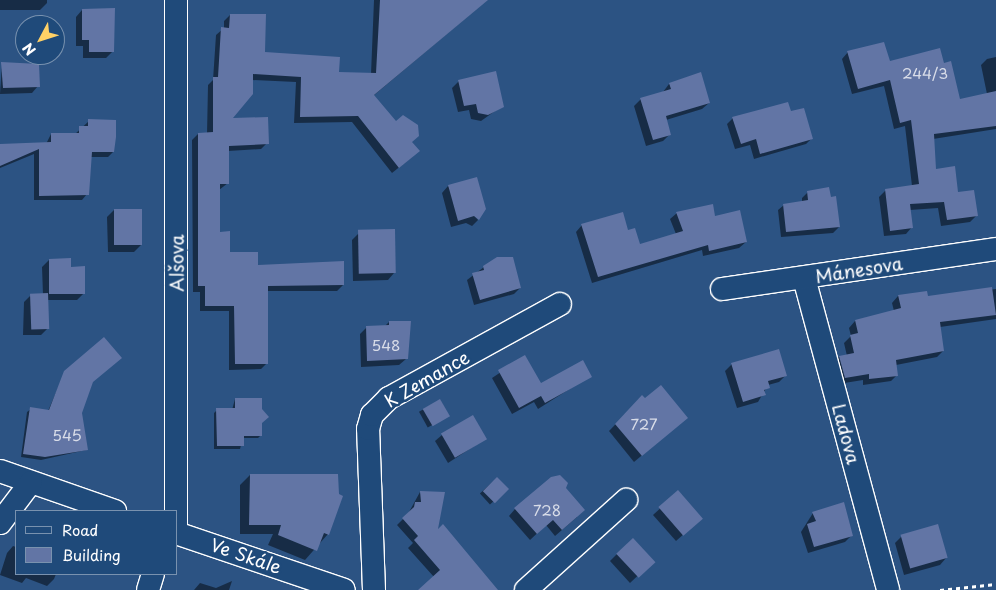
<!DOCTYPE html>
<html>
<head>
<meta charset="utf-8">
<style>
  body { margin:0 }
  #map { position:relative; width:996px; height:590px; overflow:hidden; background:#2c5383; font-family:"Playpen Sans",sans-serif }
  div>[style] { position:absolute }
  .shadow>* { inset:0; background:#0007; transform-origin:0 0 }
  .building>* { inset:0; background:#6275a5; transform-origin:0 0 }
  .path>* { height:3px; margin-top:-1.5px; transform-origin:0; background:repeating-linear-gradient(90deg,#fff 0 4px,transparent 0 8px) }
  .roads { filter:drop-shadow(1px 0 #fff) drop-shadow(-1px 0 #fff) drop-shadow(0 1px #fff) drop-shadow(0 -1px #fff) }
  .minor>* { height:22px; margin:-11px; padding:0 11px; transform-origin:11px; border-radius:11px; background:#1f4a7a }
  span { translate:-50% -50%; white-space:nowrap; text-align:center; line-height:1.15; -webkit-text-stroke:5px #1f4a7a; paint-order:stroke }
  .number-label { font-size:15px; color:#d8dce8 }
  .number-label span { -webkit-text-stroke-width:0 }
  .street-label { font-size:18px; color:#fff }
  .legend { position:absolute; left:15px; top:510px; width:162px; height:65px; box-sizing:border-box; background:#1f4a7a; border:1px solid #7992af; margin:0; padding:6px 9px; list-style:none; font-size:15px; color:#fff }
  .legend li { display:flex; align-items:center; gap:10px; height:25px }
  .legend b { width:25px; border:1px solid #7992af }
  .north { position:absolute; left:15px; top:15px; width:50px; height:50px; box-sizing:border-box; background:#1f4a7a; border:1px solid #7992af; border-radius:50%; rotate:230deg; font-size:14px; font-weight:700; line-height:20px; text-align:center; color:#fff }
  .north::after { content:''; display:block; margin:auto; width:18px; height:22px; background:#ffd166; clip-path:polygon(50% 0,100% 100%,50% 72%,0 100%) }
</style>
</head>
<body>
<div id="map">
  <div class="shadow">
    <div style="clip-path:polygon(0 0,47px 0,47px 3px,40px 10px,0 10px)"></div>
    <div style="clip-path:polygon(374px 0,487px 0,373px 96px,411px 142px,412px 157px,392px 173px,352px 122px,294px 123px,296px 82px,252px 80px,231px 119px,267px 143px,261px 149px,228px 151px,228px 183px,219px 190px,219px 233px,229px 253px,257px 266px,343px 285px,337px 291px,267px 291px,267px 363px,261px 369px,229px 370px,229px 311px,200px 311px,200px 292px,193px 292px,192px 140px,198px 134px,207px 134px,208px 85px,213px 80px,216px 35px,224px 28px,224px 21px,230px 15px,263px 53px,338px 73px,371px 74px)"></div>
    <div style="clip-path:polygon(82px 10px,113px 51px,106px 58px,83px 58px,83px 46px,76px 46px,76px 17px)"></div>
    <div style="clip-path:polygon(848px 52px,889px 63px,943px 65px,959px 101px,987px 94px,981px 65px,987px 59px,996px 57px,996px 129px,933px 139px,935px 170px,976px 216px,970px 222px,941px 226px,938px 208px,910px 210px,912px 227px,906px 234px,884px 236px,879px 197px,885px 191px,912px 186px,905px 126px,894px 129px,884px 86px,852px 94px,842px 59px)"></div>
    <div style="clip-path:polygon(2px 64px,38px 86px,32px 93px,0 94px)"></div>
    <div style="clip-path:polygon(459px 81px,502px 106px,481px 121px,471px 119px,469px 110px,458px 112px,452px 88px)"></div>
    <div style="clip-path:polygon(669px 84px,709px 103px,702px 109px,666px 120px,670px 134px,663px 141px,646px 146px,634px 106px,641px 99px,663px 92px)"></div>
    <div style="clip-path:polygon(790px 113px,812px 138px,806px 144px,754px 159px,750px 145px,735px 149px,727px 124px,733px 118px)"></div>
    <div style="clip-path:polygon(89px 121px,113px 152px,108px 157px,90px 157px,87px 194px,82px 200px,34px 200px,34px 154px,0 168px,0 145px,46px 144px,51px 134px,74px 135px)"></div>
    <div style="clip-path:polygon(448px 186px,478px 220px,472px 226px,466px 223px,451px 227px,442px 193px)"></div>
    <div style="clip-path:polygon(808px 192px,839px 227px,833px 233px,781px 237px,778px 210px,784px 205px,802px 202px,802px 198px)"></div>
    <div style="clip-path:polygon(114px 210px,141px 245px,134px 252px,108px 252px,107px 217px)"></div>
    <div style="clip-path:polygon(677px 213px,714px 218px,746px 242px,739px 248px,703px 256px,702px 250px,592px 283px,576px 232px,582px 225px,627px 232px,639px 245px,676px 234px,670px 219px)"></div>
    <div style="clip-path:polygon(359px 233px,394px 273px,388px 280px,353px 281px,352px 240px)"></div>
    <div style="clip-path:polygon(49px 260px,70px 268px,84px 293px,77px 300px,47px 300px,48px 328px,41px 335px,23px 335px,24px 302px,31px 295px,43px 295px,42px 267px)"></div>
    <div style="clip-path:polygon(484px 267px,520px 288px,514px 294px,474px 305px,467px 280px)"></div>
    <div style="clip-path:polygon(996px 289px,996px 319px,940px 327px,943px 351px,937px 357px,896px 365px,897px 375px,891px 381px,863px 385px,863px 380px,838px 384px,833px 364px,839px 357px,847px 356px,844px 343px,851px 336px,849px 328px,855px 321px,894px 311px,892px 303px,898px 296px,927px 297px)"></div>
    <div style="clip-path:polygon(389px 322px,406px 359px,399px 365px,361px 367px,360px 334px,367px 327px,385px 326px)"></div>
    <div style="clip-path:polygon(525px 356px,541px 385px,590px 376px,538px 409px,534px 402px,512px 414px,492px 378px)"></div>
    <div style="clip-path:polygon(732px 364px,786px 375px,779px 382px,768px 385px,758px 402px,737px 408px,725px 371px)"></div>
    <div style="clip-path:polygon(65px 372px,92px 382px,80px 413px,86px 450px,41px 460px,21px 457px,27px 412px,31px 409px,48px 411px)"></div>
    <div style="clip-path:polygon(642px 397px,679px 424px,634px 462px,609px 431px)"></div>
    <div style="clip-path:polygon(235px 399px,261px 410px,261px 435px,258px 438px,243px 438px,240px 449px,214px 449px,214px 413px,217px 410px,232px 410px)"></div>
    <div style="left:440px;top:400px;width:18px;height:24px;rotate:61deg"></div>
    <div style="clip-path:polygon(442px 435px,485px 439px,448px 463px,435px 441px)"></div>
    <div style="clip-path:polygon(250px 475px,342px 497px,328px 534px,305px 560px,268px 545px,273px 534px,240px 534px,240px 485px)"></div>
    <div style="left:497px;top:478px;width:15px;height:23px;rotate:48deg"></div>
    <div style="clip-path:polygon(564px 488px,577px 517px,555px 536px,546px 525px,530px 540px,509px 516px,515px 509px)"></div>
    <div style="clip-path:polygon(420px 492px,436px 532px,482px 590px,420px 590px,434px 577px,408px 548px,413px 543px,397px 525px,408px 514px)"></div>
    <div style="clip-path:polygon(678px 492px,694px 525px,676px 541px,653px 515px)"></div>
    <div style="clip-path:polygon(813px 513px,852px 535px,845px 542px,808px 553px,801px 532px)"></div>
    <div style="clip-path:polygon(902px 536px,946px 558px,940px 565px,904px 575px,895px 543px)"></div>
    <div style="clip-path:polygon(13px 546px,16px 547px,16px 574px,56px 574px,54px 579px,47px 586px,26px 578px,22px 583px,0 575px,7px 553px)"></div>
    <div style="clip-path:polygon(617px 554px,646px 568px,630px 583px,610px 561px)"></div>
    <div style="clip-path:polygon(232px 581px,229px 590px,194px 590px,200px 583px,216px 588px)"></div>
  </div>
  <div class="building">
    <div style="clip-path:polygon(380px 0,488px 0,374px 95px,396px 121px,403px 115px,418px 125px,419px 136px,412px 142px,420px 151px,399px 168px,358px 116px,300px 117px,301px 77px,253px 74px,253px 94px,233px 118px,268px 117px,269px 144px,229px 146px,229px 184px,220px 184px,220px 232px,230px 231px,230px 252px,258px 252px,258px 265px,344px 261px,344px 285px,268px 286px,268px 364px,235px 364px,234px 306px,205px 306px,205px 286px,198px 286px,198px 133px,213px 132px,213px 77px,218px 77px,221px 27px,229px 28px,230px 14px,266px 14px,265px 52px,340px 57px,339px 72px,376px 73px)"></div>
    <div style="clip-path:polygon(115px 8px,114px 52px,89px 52px,89px 40px,82px 40px,82px 9px)"></div>
    <div style="clip-path:polygon(884px 42px,890px 61px,940px 48px,944px 63px,951px 61px,960px 99px,996px 91px,996px 126px,934px 134px,936px 169px,955px 166px,958px 192px,974px 190px,978px 216px,947px 220px,944px 202px,910px 204px,913px 228px,890px 231px,885px 189px,919px 184px,911px 120px,900px 123px,890px 80px,858px 89px,847px 51px)"></div>
    <div style="clip-path:polygon(1px 62px,39px 64px,40px 87px,3px 88px)"></div>
    <div style="clip-path:polygon(496px 71px,504px 107px,488px 115px,478px 113px,476px 104px,464px 106px,458px 80px)"></div>
    <div style="clip-path:polygon(701px 72px,710px 103px,666px 116px,671px 135px,653px 140px,640px 98px,671px 89px,669px 83px)"></div>
    <div style="clip-path:polygon(788px 102px,791px 111px,804px 108px,813px 139px,760px 154px,756px 139px,741px 144px,732px 117px)"></div>
    <div style="clip-path:polygon(88px 119px,116px 120px,116px 137px,114px 152px,92px 152px,89px 195px,39px 196px,39px 149px,0 166px,0 144px,51px 142px,51px 133px,79px 133px,79px 126px,88px 126px)"></div>
    <div style="clip-path:polygon(477px 177px,486px 209px,479px 220px,474px 216px,458px 221px,448px 185px)"></div>
    <div style="clip-path:polygon(829px 187px,831px 197px,836px 196px,840px 227px,786px 232px,783px 204px,808px 200px,807px 191px)"></div>
    <div style="clip-path:polygon(713px 204px,715px 216px,740px 210px,747px 242px,709px 251px,708px 245px,598px 277px,581px 224px,623px 212px,628px 230px,635px 228px,640px 244px,683px 231px,676px 212px)"></div>
    <div style="left:114px;top:209px;width:28px;height:36px"></div>
    <div style="left:395px;top:229px;width:44px;height:37px;rotate:89deg"></div>
    <div style="clip-path:polygon(497px 257px,513px 257px,521px 288px,480px 300px,472px 273px,484px 270px,483px 266px)"></div>
    <div style="clip-path:polygon(71px 258px,71px 267px,85px 266px,85px 294px,49px 294px,49px 259px)"></div>
    <div style="clip-path:polygon(992px 287px,996px 315px,940px 322px,944px 351px,896px 360px,898px 376px,869px 379px,869px 374px,845px 378px,839px 356px,854px 353px,850px 335px,858px 333px,855px 320px,901px 308px,898px 295px,927px 291px,928px 296px)"></div>
    <div style="left:48px;top:293px;width:36px;height:18px;rotate:88deg"></div>
    <div style="clip-path:polygon(389px 321px,411px 321px,408px 359px,367px 361px,366px 326px,389px 325px)"></div>
    <div style="clip-path:polygon(104px 337px,122px 358px,93px 382px,82px 413px,88px 450px,45px 457px,23px 454px,30px 407px,49px 410px,64px 371px)"></div>
    <div style="clip-path:polygon(779px 349px,787px 376px,768px 381px,770px 388px,764px 390px,766px 395px,743px 402px,731px 363px)"></div>
    <div style="clip-path:polygon(525px 355px,541px 383px,583px 360px,592px 377px,545px 403px,541px 396px,519px 408px,498px 370px)"></div>
    <div style="clip-path:polygon(661px 385px,688px 418px,642px 456px,615px 424px,642px 395px,645px 398px)"></div>
    <div style="clip-path:polygon(235px 398px,262px 398px,262px 409px,269px 417px,262px 423px,262px 436px,244px 436px,244px 446px,217px 446px,216px 408px,235px 408px)"></div>
    <div style="left:440px;top:399px;width:20px;height:20px;rotate:60deg"></div>
    <div style="left:473px;top:415px;width:28px;height:37px;rotate:60deg"></div>
    <div style="clip-path:polygon(250px 474px,338px 474px,339px 494px,343px 496px,329px 535px,324px 533px,317px 551px,278px 535px,281px 525px,249px 525px)"></div>
    <div style="clip-path:polygon(560px 475px,568px 483px,566px 488px,585px 510px,562px 530px,553px 520px,537px 534px,514px 508px,551px 477px)"></div>
    <div style="left:497px;top:477px;width:17px;height:20px;rotate:45deg"></div>
    <div style="left:678px;top:490px;width:38px;height:26px;rotate:49deg"></div>
    <div style="clip-path:polygon(420px 491px,445px 492px,438px 529px,443px 524px,498px 590px,418px 590px,440px 570px,414px 540px,418px 536px,402px 518px,414px 507px,415px 502px,421px 502px)"></div>
    <div style="clip-path:polygon(844px 502px,853px 536px,814px 547px,807px 524px,816px 521px,812px 512px)"></div>
    <div style="left:938px;top:524px;width:35px;height:39px;rotate:74deg"></div>
    <div style="left:633px;top:538px;width:33px;height:23px;rotate:47deg"></div>
  </div>
  <div class="path">
    <div style="left:940px;top:590px;width:56px;rotate:-6.1deg"></div>
  </div>
  <div class="roads">
    <div class="minor">
      <div style="left:176px;top:0;width:525px;rotate:90deg"></div>
      <div style="left:804px;top:278px;width:323px;rotate:74.9deg"></div>
      <div style="left:722px;top:289px;width:277px;rotate:-8.3deg"></div>
      <div style="left:0;top:471px;width:122px;rotate:19.2deg"></div>
      <div style="left:0;top:523px;width:51px;rotate:-52.9deg"></div>
      <div style="left:176px;top:533px;width:177px;rotate:18.7deg"></div>
      <div style="left:148px;top:590px;width:17px;rotate:-73deg"></div>
      <div style="left:374px;top:590px;width:161px;rotate:-92.1deg"></div>
      <div style="left:368px;top:429px;width:15px;rotate:-74deg"></div>
      <div style="left:372px;top:415px;width:24px;rotate:-45deg"></div>
      <div style="left:389px;top:398px;width:195px;rotate:-28.8deg"></div>
      <div style="left:526px;top:590px;width:135px;rotate:-42deg"></div>
    </div>
  </div>
  <div class="number-label">
    <span style="left:925px;top:73px">244/3</span>
    <span style="left:386px;top:345px">548</span>
    <span style="left:644px;top:424px">727</span>
    <span style="left:67px;top:435px">545</span>
    <span style="left:547px;top:510px">728</span>
  </div>
  <div class="street-label">
    <span style="left:177px;top:263px;rotate:-90deg">Alšova</span>
    <span style="left:859px;top:270px;rotate:-9deg">Mánesova</span>
    <span style="left:427px;top:379px;rotate:-30deg">K Zemance</span>
    <span style="left:846px;top:434px;rotate:75deg">Ladova</span>
    <span style="left:246px;top:556px;rotate:19deg">Ve Skále</span>
  </div>
  <ul class="legend">
  <li><b style="height:6px;background:#1f4a7a"></b>Road</li>
  <li><b style="height:14px;background:#6275a5"></b>Building</li>
  </ul>
  <div class="north">N</div>
</div>
</body>
</html>
